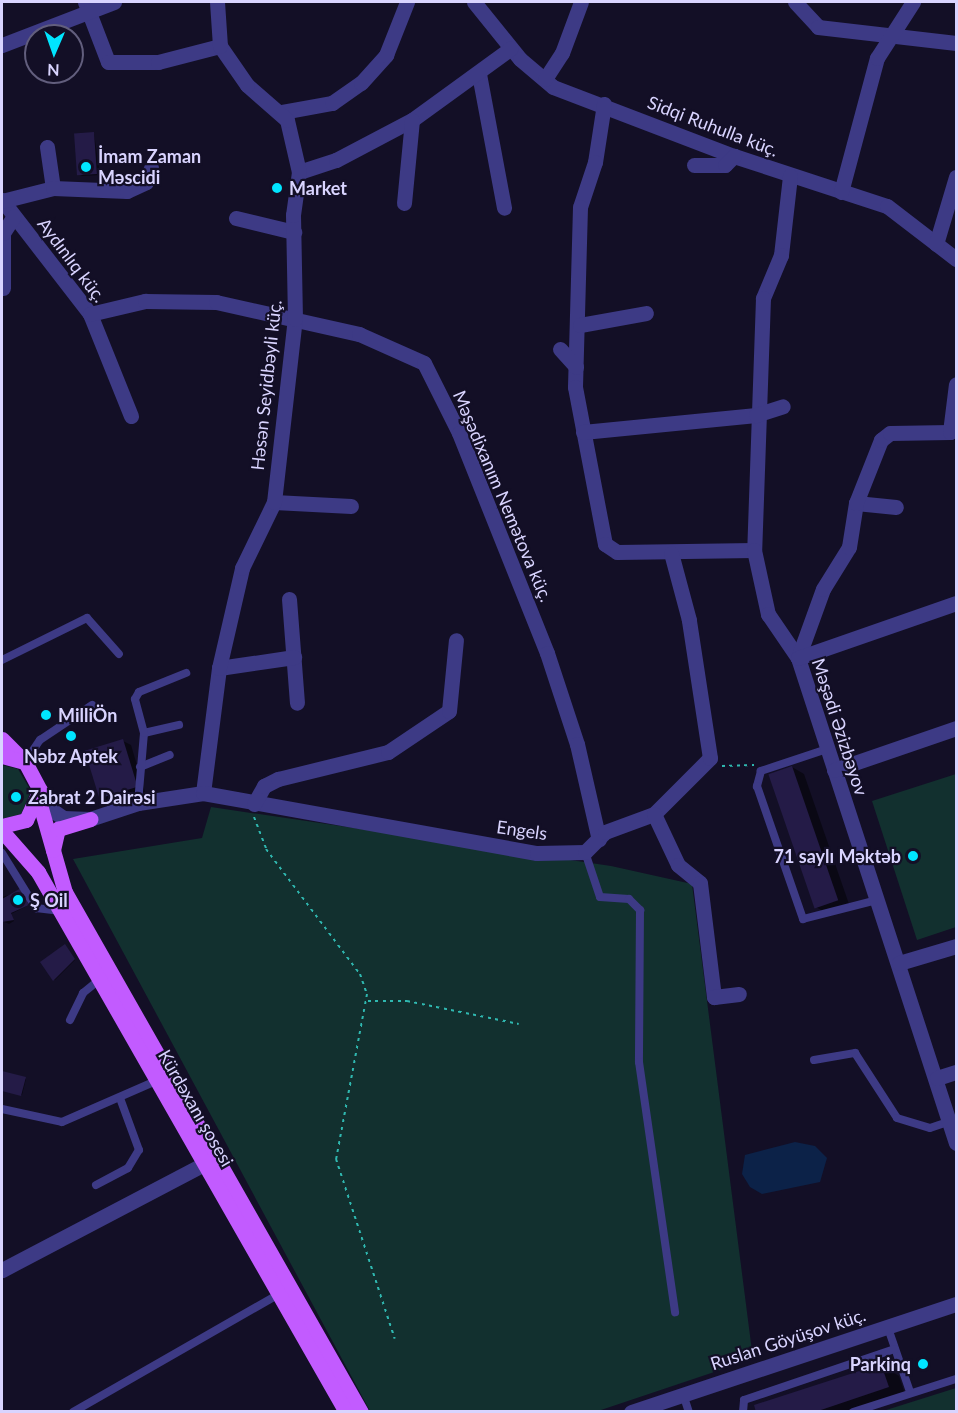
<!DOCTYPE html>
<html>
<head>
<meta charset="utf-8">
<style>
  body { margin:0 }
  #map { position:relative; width:958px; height:1413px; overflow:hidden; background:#130f26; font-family:Lato,sans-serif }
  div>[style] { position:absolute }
  .green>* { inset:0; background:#12302f }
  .water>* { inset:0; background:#0c2248 }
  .shadow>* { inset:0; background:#0007 }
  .building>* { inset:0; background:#241b47; transform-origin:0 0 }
  .path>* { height:2px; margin-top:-1px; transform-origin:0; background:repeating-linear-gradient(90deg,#2fb8b0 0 3px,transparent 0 7.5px) }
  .service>* { height:8px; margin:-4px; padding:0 4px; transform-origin:4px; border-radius:4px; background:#3d3a85 }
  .minor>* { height:15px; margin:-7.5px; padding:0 7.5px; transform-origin:7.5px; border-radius:7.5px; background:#3d3a85 }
  .tertiary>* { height:15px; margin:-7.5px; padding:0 7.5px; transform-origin:7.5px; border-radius:7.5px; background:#3d3a85 }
  .primary>* { height:15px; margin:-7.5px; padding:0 7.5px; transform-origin:7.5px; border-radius:7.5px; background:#c25bff }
  .dots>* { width:16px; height:16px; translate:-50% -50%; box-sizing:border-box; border:3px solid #130f26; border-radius:50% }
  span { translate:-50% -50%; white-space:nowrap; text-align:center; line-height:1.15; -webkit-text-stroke:4.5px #130f26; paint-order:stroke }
  .street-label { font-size:18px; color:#d9d4ff }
  .poi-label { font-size:18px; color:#d9d4ff; font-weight:700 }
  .left { translate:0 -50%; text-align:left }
  .right { translate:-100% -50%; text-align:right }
  .frame { position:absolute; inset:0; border:3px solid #d9d4ff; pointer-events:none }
  .north { position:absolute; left:24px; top:24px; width:60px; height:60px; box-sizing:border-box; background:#130f26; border:2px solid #625e7d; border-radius:50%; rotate:182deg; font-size:16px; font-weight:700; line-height:24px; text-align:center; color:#d9d4ff }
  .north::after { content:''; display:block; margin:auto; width:21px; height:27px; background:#00e5ff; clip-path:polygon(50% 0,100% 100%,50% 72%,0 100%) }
</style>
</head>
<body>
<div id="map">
  <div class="green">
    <div style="clip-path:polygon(2px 765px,18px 769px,31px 791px,21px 814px,2px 819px)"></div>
    <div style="clip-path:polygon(956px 774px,956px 927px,917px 940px,872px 801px)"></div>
    <div style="clip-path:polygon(211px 807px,611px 866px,692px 884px,753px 1359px,598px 1411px,370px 1411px,73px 859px,202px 838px)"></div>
    <div style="clip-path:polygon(956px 1388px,956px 1411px,883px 1411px)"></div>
  </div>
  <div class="water">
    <div style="clip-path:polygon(795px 1142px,815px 1146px,827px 1158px,820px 1182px,762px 1194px,750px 1187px,742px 1174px,745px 1155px)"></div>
  </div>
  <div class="shadow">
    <div style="clip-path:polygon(94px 133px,100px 175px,82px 176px,79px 174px)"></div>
    <div style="clip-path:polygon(123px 741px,131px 745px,145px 792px,109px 803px,101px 798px)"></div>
    <div style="clip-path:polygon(792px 767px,804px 774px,850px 907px,828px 914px,816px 907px)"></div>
    <div style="clip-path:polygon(22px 891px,29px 905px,11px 914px,14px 921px,9px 924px,2px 921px,2px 897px)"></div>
    <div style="clip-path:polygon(65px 946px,75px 960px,55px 980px,54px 980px)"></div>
    <div style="clip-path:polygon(2px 1072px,26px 1079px,22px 1095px,2px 1090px)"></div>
    <div style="clip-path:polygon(881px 1365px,899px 1376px,906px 1397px,862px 1412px,758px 1412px)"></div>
  </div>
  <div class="building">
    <div style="left:94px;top:132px;width:42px;height:20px;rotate:86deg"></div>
    <div style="left:123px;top:739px;width:50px;height:40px;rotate:73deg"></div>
    <div style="left:792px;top:766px;width:142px;height:25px;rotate:71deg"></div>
    <div style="clip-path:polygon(21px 888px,29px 905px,11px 913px,14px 920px,2px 922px,2px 899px)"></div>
    <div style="clip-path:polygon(65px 944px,75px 959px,53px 981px,40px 962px)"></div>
    <div style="clip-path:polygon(2px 1071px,26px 1077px,21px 1096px,2px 1091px)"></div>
    <div style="clip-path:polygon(881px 1364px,889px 1387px,815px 1412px,756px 1412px,754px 1405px)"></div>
  </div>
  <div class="path">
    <div style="left:722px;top:766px;width:32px;rotate:-2deg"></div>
    <div style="left:254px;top:817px;width:34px;rotate:69deg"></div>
    <div style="left:266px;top:849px;width:156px;rotate:53.1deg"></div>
    <div style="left:360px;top:974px;width:21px;rotate:71deg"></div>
    <div style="left:367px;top:994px;width:168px;rotate:100.6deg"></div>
    <div style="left:336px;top:1159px;width:189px;rotate:71.9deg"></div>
    <div style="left:368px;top:1001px;width:39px"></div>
    <div style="left:407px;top:1001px;width:114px;rotate:11.6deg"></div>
  </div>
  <div class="service">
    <div style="left:2px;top:660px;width:95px;rotate:-26.3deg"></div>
    <div style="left:87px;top:618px;width:48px;rotate:48.4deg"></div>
    <div style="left:144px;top:733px;width:36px;rotate:-13deg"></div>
    <div style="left:827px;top:749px;width:70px;rotate:161.6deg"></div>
    <div style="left:761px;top:771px;width:16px;rotate:105deg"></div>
    <div style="left:757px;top:786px;width:141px;rotate:70.9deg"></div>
    <div style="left:803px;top:919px;width:76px;rotate:-14.4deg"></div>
    <div style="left:25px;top:762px;width:27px;rotate:-56deg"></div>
    <div style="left:40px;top:740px;width:63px;rotate:-33.9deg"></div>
    <div style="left:140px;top:767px;width:32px;rotate:-22deg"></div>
    <div style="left:138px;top:803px;width:70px;rotate:-85.1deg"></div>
    <div style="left:144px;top:733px;width:35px;rotate:-105deg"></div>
    <div style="left:135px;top:699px;width:8px;rotate:-60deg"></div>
    <div style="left:139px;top:692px;width:51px;rotate:-22deg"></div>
    <div style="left:585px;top:852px;width:47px;rotate:71.6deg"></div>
    <div style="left:600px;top:897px;width:29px;rotate:4deg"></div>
    <div style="left:629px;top:899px;width:16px;rotate:45deg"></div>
    <div style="left:640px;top:910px;width:152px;rotate:90.4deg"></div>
    <div style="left:639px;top:1062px;width:253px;rotate:81.8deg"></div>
    <div style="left:2px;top:853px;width:65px;rotate:58.3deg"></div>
    <div style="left:36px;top:908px;width:25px;rotate:7deg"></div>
    <div style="left:70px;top:1020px;width:30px;rotate:-64deg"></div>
    <div style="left:83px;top:993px;width:22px;rotate:-39deg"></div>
    <div style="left:814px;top:1060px;width:42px;rotate:-9.7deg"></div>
    <div style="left:855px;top:1053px;width:77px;rotate:57.1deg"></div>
    <div style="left:897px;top:1118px;width:34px;rotate:17deg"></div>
    <div style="left:930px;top:1128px;width:21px;rotate:-19deg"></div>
    <div style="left:2px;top:1109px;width:61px;rotate:12.2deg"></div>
    <div style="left:62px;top:1122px;width:105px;rotate:-23.6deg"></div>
    <div style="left:96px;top:1185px;width:36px;rotate:-28deg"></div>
    <div style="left:128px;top:1168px;width:21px;rotate:-59deg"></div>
    <div style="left:139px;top:1150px;width:55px;rotate:-110.1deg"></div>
    <div style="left:888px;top:1328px;width:68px;rotate:71deg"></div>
    <div style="left:683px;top:1394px;width:19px;rotate:72deg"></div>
    <div style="left:73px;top:1412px;width:237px;rotate:-29.8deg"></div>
    <div style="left:743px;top:1412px;width:12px;rotate:-85deg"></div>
    <div style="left:744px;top:1400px;width:159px;rotate:-18.7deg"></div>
    <div style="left:853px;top:1412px;width:108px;rotate:-17.8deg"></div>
  </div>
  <div class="minor">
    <div style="left:85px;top:2px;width:64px;rotate:69deg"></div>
    <div style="left:108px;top:62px;width:50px"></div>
    <div style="left:158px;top:62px;width:64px;rotate:-14.5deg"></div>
    <div style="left:474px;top:2px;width:73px;rotate:51.1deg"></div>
    <div style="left:520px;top:59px;width:43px;rotate:40.3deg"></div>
    <div style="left:553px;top:87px;width:194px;rotate:20.9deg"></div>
    <div style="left:734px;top:156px;width:161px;rotate:18.1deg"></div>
    <div style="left:887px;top:206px;width:87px;rotate:37.5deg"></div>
    <div style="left:795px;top:2px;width:34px;rotate:47deg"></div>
    <div style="left:818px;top:27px;width:139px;rotate:6.6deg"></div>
    <div style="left:2px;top:45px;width:120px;rotate:-21deg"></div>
    <div style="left:479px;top:74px;width:136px;rotate:79.4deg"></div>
    <div style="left:545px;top:79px;width:31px;rotate:-57deg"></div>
    <div style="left:562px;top:53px;width:54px;rotate:-69.6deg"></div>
    <div style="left:604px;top:104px;width:59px;rotate:98.8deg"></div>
    <div style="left:595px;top:162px;width:47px;rotate:108.4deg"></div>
    <div style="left:580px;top:207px;width:180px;rotate:91.6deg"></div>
    <div style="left:575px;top:387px;width:160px;rotate:79.2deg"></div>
    <div style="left:605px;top:544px;width:14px;rotate:34deg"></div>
    <div style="left:617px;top:552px;width:137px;rotate:-0.8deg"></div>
    <div style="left:282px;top:112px;width:51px;rotate:-10.2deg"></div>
    <div style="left:332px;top:103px;width:35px;rotate:-35deg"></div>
    <div style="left:361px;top:83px;width:38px;rotate:-48deg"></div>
    <div style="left:386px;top:55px;width:57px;rotate:-68.4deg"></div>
    <div style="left:47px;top:147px;width:41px;rotate:81.7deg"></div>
    <div style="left:694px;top:165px;width:31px"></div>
    <div style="left:725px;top:165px;width:13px;rotate:-45deg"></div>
    <div style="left:299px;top:172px;width:39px;rotate:-18deg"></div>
    <div style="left:336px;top:160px;width:86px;rotate:-27.8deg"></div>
    <div style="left:412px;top:120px;width:122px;rotate:-36deg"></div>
    <div style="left:790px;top:176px;width:80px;rotate:96.5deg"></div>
    <div style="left:781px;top:255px;width:47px;rotate:112.7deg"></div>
    <div style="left:763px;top:298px;width:252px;rotate:92deg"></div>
    <div style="left:754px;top:550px;width:66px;rotate:77.7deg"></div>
    <div style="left:768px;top:614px;width:53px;rotate:55.7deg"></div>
    <div style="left:798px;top:658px;width:510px;rotate:71.96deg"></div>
    <div style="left:841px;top:192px;width:139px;rotate:-75deg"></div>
    <div style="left:877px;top:58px;width:67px;rotate:-57.3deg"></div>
    <div style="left:2px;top:200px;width:144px;rotate:52.3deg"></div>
    <div style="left:90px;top:314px;width:110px;rotate:68.1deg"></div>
    <div style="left:2px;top:201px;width:53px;rotate:-14.3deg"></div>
    <div style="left:53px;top:188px;width:74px;rotate:2.3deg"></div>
    <div style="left:127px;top:191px;width:21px;rotate:-25deg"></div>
    <div style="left:146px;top:182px;width:15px;rotate:-70deg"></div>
    <div style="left:404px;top:203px;width:83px;rotate:-84.5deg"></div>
    <div style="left:236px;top:218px;width:60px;rotate:13.6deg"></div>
    <div style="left:936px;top:244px;width:70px;rotate:-73.4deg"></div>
    <div style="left:3px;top:288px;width:55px;rotate:-90deg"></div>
    <div style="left:3px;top:233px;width:20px;rotate:-57deg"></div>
    <div style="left:90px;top:314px;width:57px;rotate:-13.3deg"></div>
    <div style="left:145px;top:301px;width:71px;rotate:0.8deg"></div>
    <div style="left:216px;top:302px;width:147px;rotate:12.6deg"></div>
    <div style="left:359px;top:334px;width:71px;rotate:24deg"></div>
    <div style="left:424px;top:363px;width:78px;rotate:63.4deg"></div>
    <div style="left:459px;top:433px;width:237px;rotate:68.2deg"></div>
    <div style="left:547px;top:653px;width:96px;rotate:71.8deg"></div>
    <div style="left:577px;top:744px;width:98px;rotate:77.1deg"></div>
    <div style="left:580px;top:325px;width:67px;rotate:-10.3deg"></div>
    <div style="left:560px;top:349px;width:24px;rotate:48deg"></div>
    <div style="left:583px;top:432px;width:174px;rotate:-5.6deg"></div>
    <div style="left:756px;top:415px;width:28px;rotate:-18deg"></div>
    <div style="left:274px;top:502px;width:77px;rotate:3deg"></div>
    <div style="left:856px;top:503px;width:40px;rotate:5.7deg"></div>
    <div style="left:289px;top:599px;width:104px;rotate:85.6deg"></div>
    <div style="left:798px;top:658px;width:73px;rotate:-70.1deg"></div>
    <div style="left:823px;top:589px;width:49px;rotate:-58.2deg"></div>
    <div style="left:849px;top:547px;width:45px;rotate:-81deg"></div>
    <div style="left:856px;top:503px;width:68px;rotate:-68.4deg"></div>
    <div style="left:881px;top:440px;width:11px;rotate:-38deg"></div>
    <div style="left:890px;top:433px;width:60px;rotate:-1deg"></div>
    <div style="left:950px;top:432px;width:48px;rotate:-82.9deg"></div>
    <div style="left:798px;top:658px;width:167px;rotate:-19.2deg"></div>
    <div style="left:219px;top:668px;width:76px;rotate:-8.3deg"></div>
    <div style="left:834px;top:770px;width:129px;rotate:-19deg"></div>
    <div style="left:203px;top:793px;width:126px;rotate:-82.7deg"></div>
    <div style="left:219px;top:668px;width:103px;rotate:-77deg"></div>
    <div style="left:242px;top:568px;width:73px;rotate:-64.1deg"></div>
    <div style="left:274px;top:502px;width:184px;rotate:-83.5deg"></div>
    <div style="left:295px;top:319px;width:104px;rotate:-91.1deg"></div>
    <div style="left:293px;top:215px;width:43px;rotate:-82.1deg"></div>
    <div style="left:299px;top:172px;width:53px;rotate:-103deg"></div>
    <div style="left:287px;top:120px;width:53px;rotate:-138.8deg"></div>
    <div style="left:247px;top:85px;width:47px;rotate:-124.7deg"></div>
    <div style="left:220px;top:46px;width:44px;rotate:-93.9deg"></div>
    <div style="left:39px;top:801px;width:29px;rotate:35deg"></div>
    <div style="left:63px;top:818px;width:27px;rotate:2deg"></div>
    <div style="left:90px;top:819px;width:51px;rotate:-18.4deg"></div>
    <div style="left:138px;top:803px;width:66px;rotate:-8.7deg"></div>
    <div style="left:203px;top:793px;width:339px;rotate:10.2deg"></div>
    <div style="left:537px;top:853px;width:48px;rotate:-1.2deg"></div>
    <div style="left:585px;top:852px;width:28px;rotate:-45deg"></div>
    <div style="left:605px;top:832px;width:52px;rotate:-20.2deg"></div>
    <div style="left:654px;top:814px;width:79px;rotate:-45deg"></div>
    <div style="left:710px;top:758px;width:140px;rotate:-98.7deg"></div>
    <div style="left:689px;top:620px;width:69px;rotate:-105deg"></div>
    <div style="left:254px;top:804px;width:21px;rotate:-61deg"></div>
    <div style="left:264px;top:786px;width:16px;rotate:-27deg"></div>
    <div style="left:278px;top:779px;width:113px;rotate:-13.8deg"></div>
    <div style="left:388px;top:752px;width:73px;rotate:-33.9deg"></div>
    <div style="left:449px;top:711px;width:71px;rotate:-84.4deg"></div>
    <div style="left:654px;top:814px;width:56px;rotate:64.8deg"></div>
    <div style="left:678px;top:865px;width:28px;rotate:39deg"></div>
    <div style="left:700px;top:883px;width:115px;rotate:83deg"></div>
    <div style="left:714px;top:997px;width:25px;rotate:-7deg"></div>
    <div style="left:899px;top:963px;width:59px;rotate:-16.6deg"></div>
    <div style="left:937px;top:1078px;width:20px;rotate:-18deg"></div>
    <div style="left:2px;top:1270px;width:230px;rotate:-27.7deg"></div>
  </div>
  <div class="tertiary">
    <div style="left:631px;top:1412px;width:342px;rotate:-18.4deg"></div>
  </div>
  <div class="primary">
    <div style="left:2px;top:739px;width:30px;rotate:45deg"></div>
    <div style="left:2px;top:756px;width:24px;rotate:15deg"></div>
    <div style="left:25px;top:762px;width:32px;rotate:62deg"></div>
    <div style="left:40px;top:790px;width:33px;rotate:115deg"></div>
    <div style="left:26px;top:820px;width:25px;rotate:166deg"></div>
    <div style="left:39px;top:801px;width:95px;rotate:74.1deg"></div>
    <div style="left:65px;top:892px;width:598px;rotate:60.35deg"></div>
    <div style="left:2px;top:831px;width:55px;rotate:48.7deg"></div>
    <div style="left:38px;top:872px;width:622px;rotate:60.3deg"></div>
    <div style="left:53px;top:850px;width:22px;rotate:-77deg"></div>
    <div style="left:58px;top:829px;width:34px;rotate:-17deg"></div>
  </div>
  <div class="dots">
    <div style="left:86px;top:167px;background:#00e5ff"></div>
    <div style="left:277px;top:188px;background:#00e5ff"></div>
    <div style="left:46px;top:715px;background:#00e5ff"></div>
    <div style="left:71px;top:736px;background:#00e5ff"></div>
    <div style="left:16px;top:797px;background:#00e5ff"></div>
    <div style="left:913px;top:856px;background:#00e5ff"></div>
    <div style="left:18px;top:900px;background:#00e5ff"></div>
    <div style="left:923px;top:1364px;background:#00e5ff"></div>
  </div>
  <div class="street-label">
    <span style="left:713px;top:126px;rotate:21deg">Sidqi Ruhulla küç.</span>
    <span style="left:72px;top:260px;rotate:53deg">Aydınlıq küç.</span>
    <span style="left:266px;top:385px;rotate:-84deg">Həsən Seyidbəyli küç.</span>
    <span style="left:503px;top:496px;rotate:67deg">Məşədixanım Nemətova küç.</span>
    <span style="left:840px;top:727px;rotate:72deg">Məşədi Əzizbəyov</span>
    <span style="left:522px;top:830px;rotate:8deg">Engels</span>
    <span style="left:196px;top:1108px;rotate:60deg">Kürdəxanı şosesi</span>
    <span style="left:788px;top:1339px;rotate:-18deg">Ruslan Göyüşov küç.</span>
  </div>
  <div class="poi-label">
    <span class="left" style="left:98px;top:167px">İmam Zaman<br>Məscidi</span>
    <span class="left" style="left:289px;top:188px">Market</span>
    <span class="left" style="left:58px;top:715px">MilliÖn</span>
    <span style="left:71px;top:756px">Nəbz Aptek</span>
    <span class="left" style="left:28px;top:797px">Zabrat 2 Dairəsi</span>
    <span class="right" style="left:901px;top:856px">71 saylı Məktəb</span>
    <span class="left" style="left:30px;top:900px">Ş Oil</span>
    <span class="right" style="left:911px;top:1364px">Parkinq</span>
  </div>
  <div class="frame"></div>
  <div class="north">N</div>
</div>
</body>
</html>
